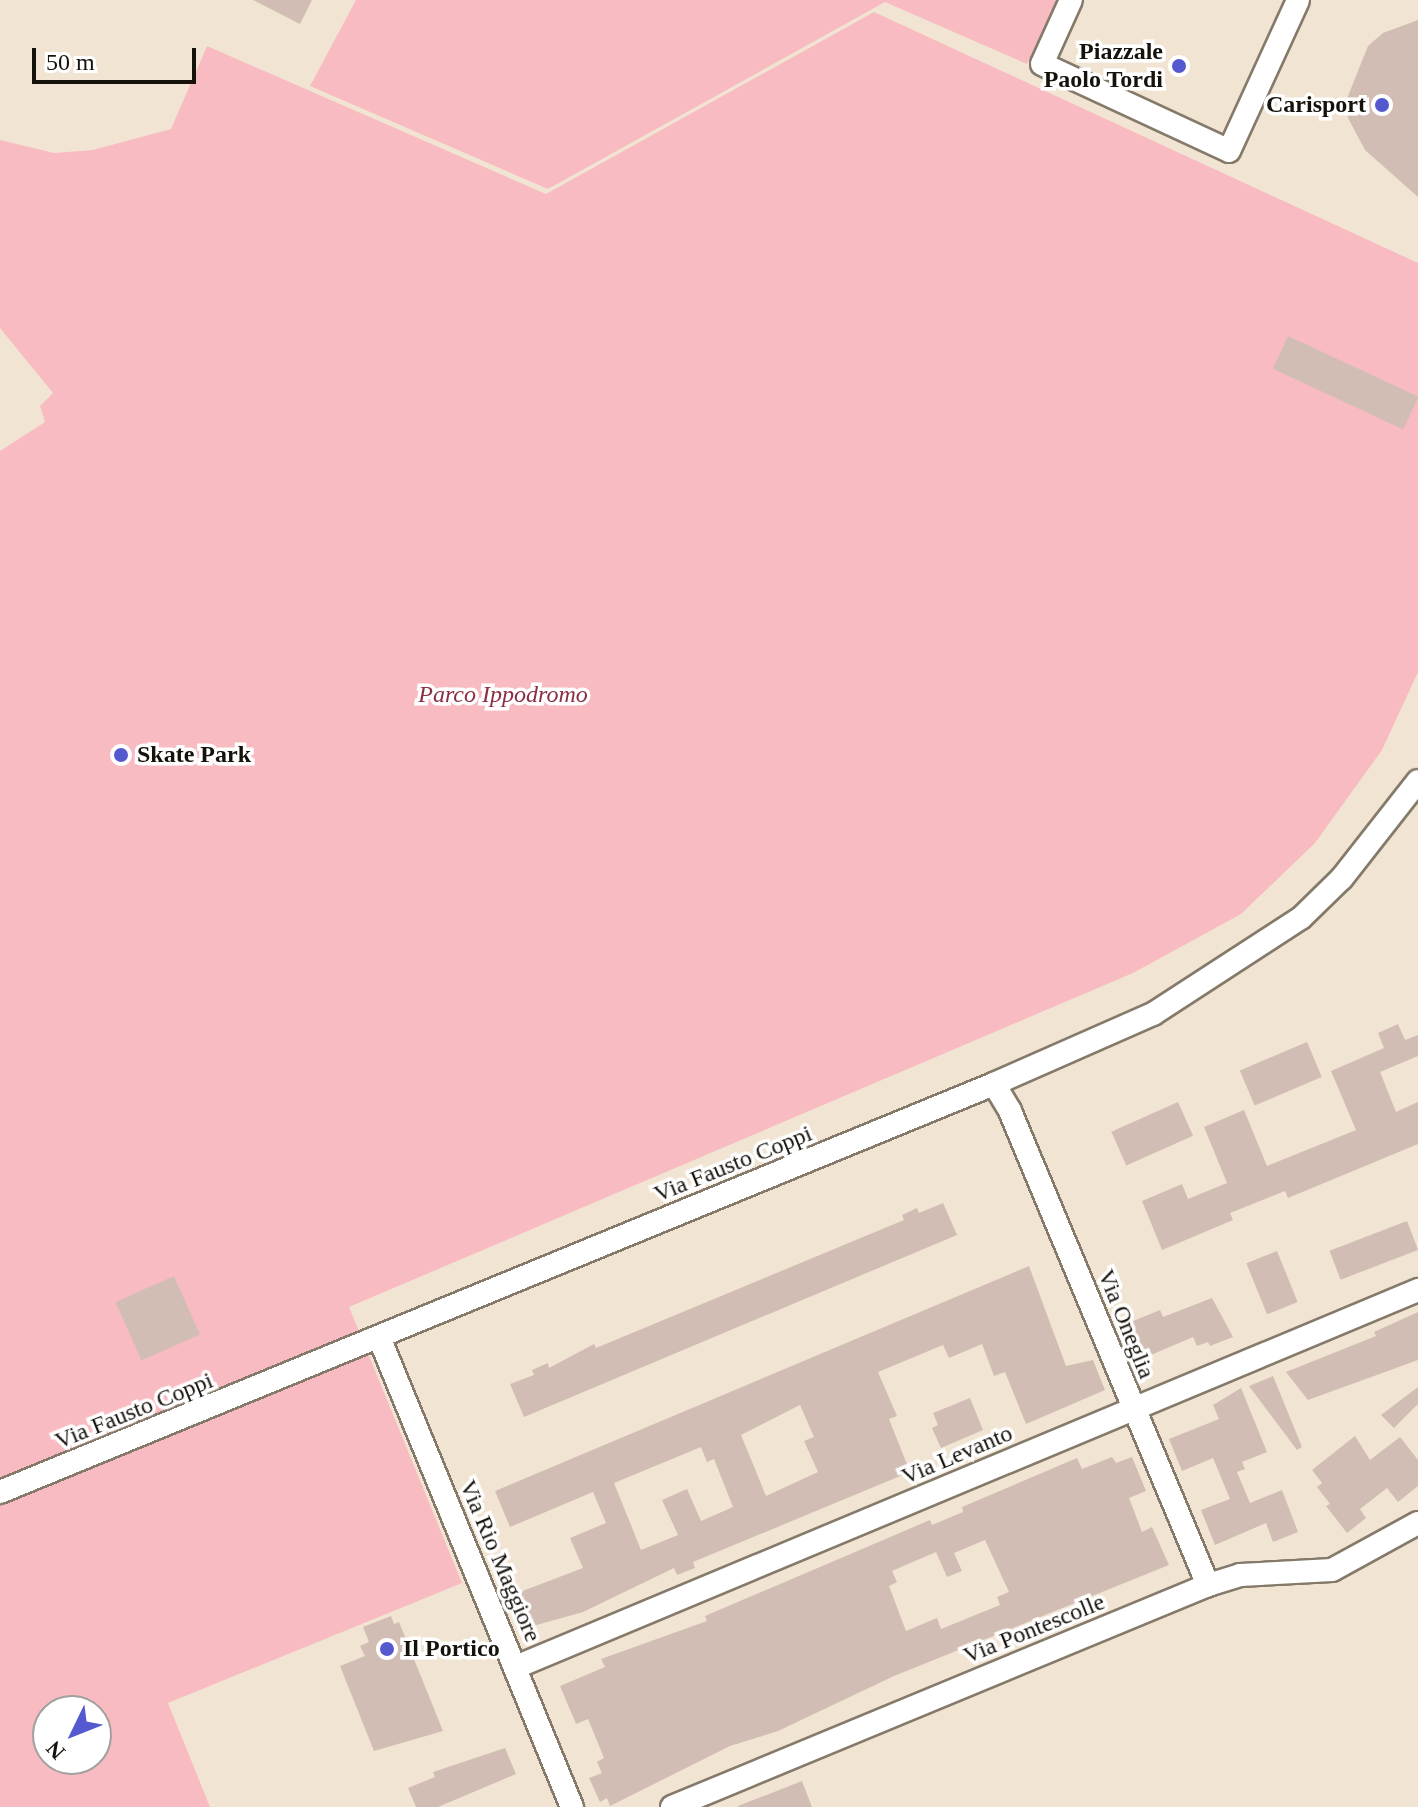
<!DOCTYPE html>
<html>
<head>
<meta charset="utf-8">
<style>
  body { margin:0 }
  #map { position:relative; width:1418px; height:1807px; overflow:hidden; background:#f1e4d2; font-family:"Times New Roman",serif }
  div>[style] { position:absolute }
  .green>* { inset:0; background:#f9bbc2 }
  .building>* { inset:0; background:#d2bdb4; transform-origin:0 0 }
  .roads { filter:drop-shadow(2px 0 #857a6a) drop-shadow(-2px 0 #857a6a) drop-shadow(0 2px #857a6a) drop-shadow(0 -2px #857a6a) }
  .street>* { height:22px; margin:-11px; padding:0 11px; transform-origin:11px; border-radius:11px; background:#fff }
  .dots>* { width:22px; height:22px; translate:-50% -50%; box-sizing:border-box; border:4px solid #fff; border-radius:50% }
  span { translate:-50% -50%; white-space:nowrap; text-align:center; line-height:1.15; -webkit-text-stroke:7px #fff; paint-order:stroke }
  .poi-label { font-size:24px; color:#15110b; font-weight:700 }
  .right { translate:-100% -50%; text-align:right }
  .left { translate:0 -50%; text-align:left }
  .park-label { font-size:24px; color:#8a2e41; font-style:italic }
  .street-label { font-size:24px; color:#15110b }
  .north { position:absolute; left:32px; top:1695px; width:80px; height:80px; box-sizing:border-box; background:#fff; border:2px solid #a1a09d; border-radius:50%; rotate:227deg; font-size:22px; font-weight:700; line-height:32px; text-align:center; color:#15110b }
  .north::after { content:''; display:block; margin:auto; width:28px; height:36px; background:#5559d0; clip-path:polygon(50% 0,100% 100%,50% 72%,0 100%) }
  .scale { position:absolute; left:32px; top:48px; width:164px; height:36px; box-sizing:border-box; border:4px solid #15110b; border-top:0; padding-left:10px; font-size:24px; line-height:28px; white-space:nowrap; color:#15110b; -webkit-text-stroke:6px #fff; paint-order:stroke }
</style>
</head>
<body>
<div id="map">
  <div class="green">
    <div style="clip-path:polygon(356px 0,1058px 0,1027px 64px,885px 2px,548px 189px,310px 86px)"></div>
    <div style="clip-path:polygon(evenodd,874px 12px,1418px 263px,1418px 672px,1382px 750px,1315px 843px,1241px 914px,1133px 973px,349px 1307px,462px 1583px,168px 1703px,210px 1807px,0 1807px,0 451px,45px 422px,40px 406px,53px 393px,0 328px,0 140px,54px 153px,93px 150px,171px 129px,207px 46px,546px 194px,874px 12px,48px 1711px,96px 1711px,96px 1759px,48px 1759px,48px 1711px)"></div>
  </div>
  <div class="building">
    <div style="clip-path:polygon(253px 0,312px 0,300px 24px)"></div>
    <div style="clip-path:polygon(1418px 20px,1418px 197px,1365px 150px,1348px 118px,1346px 101px,1368px 46px,1383px 33px)"></div>
    <div style="left:1288px;top:336px;width:144px;height:36px;rotate:25deg"></div>
    <div style="clip-path:polygon(1398px 1024px,1405px 1040px,1418px 1035px,1418px 1056px,1380px 1072px,1396px 1112px,1418px 1102px,1418px 1144px,1288px 1198px,1285px 1191px,1230px 1213px,1233px 1220px,1162px 1250px,1142px 1201px,1182px 1184px,1188px 1199px,1227px 1183px,1204px 1127px,1244px 1110px,1267px 1166px,1356px 1130px,1331px 1071px,1384px 1048px,1378px 1033px)"></div>
    <div style="left:1307px;top:1042px;width:38px;height:73px;rotate:67deg"></div>
    <div style="left:1178px;top:1102px;width:37px;height:73px;rotate:66deg"></div>
    <div style="clip-path:polygon(943px 1203px,957px 1235px,524px 1417px,510px 1384px,534px 1375px,532px 1370px,548px 1363px,549px 1368px,594px 1344px,596px 1348px,904px 1220px,902px 1215px,917px 1208px,919px 1213px)"></div>
    <div style="left:1407px;top:1221px;width:31px;height:83px;rotate:69deg"></div>
    <div style="left:1277px;top:1251px;width:55px;height:33px;rotate:68deg"></div>
    <div style="clip-path:polygon(evenodd,1029px 1266px,1066px 1366px,1093px 1360px,1105px 1390px,1026px 1424px,1005px 1372px,994px 1376px,982px 1344px,949px 1358px,943px 1345px,878px 1372px,897px 1416px,889px 1419px,910px 1472px,693px 1562px,695px 1568px,677px 1575px,674px 1568px,583px 1612px,533px 1626px,520px 1592px,583px 1568px,570px 1538px,606px 1523px,593px 1492px,510px 1527px,495px 1491px,1029px 1266px,800px 1405px,814px 1437px,804px 1441px,818px 1472px,766px 1496px,741px 1435px,800px 1405px,1029px 1266px,701px 1447px,707px 1462px,714px 1459px,733px 1507px,701px 1521px,687px 1489px,662px 1500px,678px 1535px,641px 1550px,614px 1483px,701px 1447px)"></div>
    <div style="left:174px;top:1276px;width:64px;height:64px;rotate:66deg"></div>
    <div style="clip-path:polygon(1212px 1298px,1233px 1337px,1210px 1346px,1208px 1342px,1197px 1346px,1193px 1337px,1146px 1357px,1131px 1322px,1160px 1310px,1163px 1317px)"></div>
    <div style="clip-path:polygon(1418px 1312px,1418px 1360px,1308px 1400px,1286px 1372px,1376px 1336px,1374px 1332px)"></div>
    <div style="clip-path:polygon(1273px 1376px,1302px 1447px,1297px 1450px,1249px 1386px)"></div>
    <div style="clip-path:polygon(1418px 1387px,1418px 1404px,1394px 1428px,1381px 1415px)"></div>
    <div style="clip-path:polygon(1241px 1388px,1267px 1452px,1242px 1462px,1245px 1469px,1237px 1472px,1250px 1503px,1282px 1490px,1298px 1532px,1273px 1542px,1266px 1523px,1215px 1545px,1201px 1510px,1230px 1499px,1213px 1458px,1182px 1471px,1169px 1439px,1219px 1419px,1213px 1405px)"></div>
    <div style="clip-path:polygon(970px 1398px,983px 1430px,941px 1448px,932px 1428px,938px 1425px,933px 1413px)"></div>
    <div style="clip-path:polygon(1355px 1436px,1370px 1460px,1400px 1437px,1418px 1460px,1418px 1486px,1398px 1502px,1387px 1488px,1360px 1509px,1366px 1518px,1347px 1533px,1326px 1506px,1330px 1504px,1317px 1487px,1322px 1483px,1312px 1470px)"></div>
    <div style="clip-path:polygon(evenodd,1112px 1457px,1116px 1463px,1132px 1457px,1146px 1491px,1129px 1498px,1142px 1532px,1152px 1527px,1169px 1565px,894px 1676px,778px 1731px,730px 1746px,610px 1806px,607px 1798px,600px 1802px,589px 1778px,602px 1773px,597px 1762px,604px 1758px,588px 1719px,576px 1724px,560px 1686px,605px 1667px,601px 1659px,707px 1621px,705px 1616px,930px 1520px,932px 1525px,963px 1512px,962px 1507px,1077px 1458px,1082px 1469px,1112px 1457px,985px 1540px,1009px 1592px,997px 1597px,1000px 1605px,941px 1629px,937px 1618px,906px 1631px,889px 1586px,897px 1582px,892px 1571px,936px 1552px,947px 1577px,962px 1571px,954px 1553px,985px 1540px)"></div>
    <div style="clip-path:polygon(391px 1616px,394px 1624px,399px 1622px,443px 1731px,374px 1751px,340px 1666px,365px 1656px,360px 1646px,369px 1642px,363px 1627px)"></div>
    <div style="clip-path:polygon(505px 1748px,516px 1774px,438px 1807px,416px 1807px,408px 1788px,435px 1777px,433px 1772px)"></div>
    <div style="clip-path:polygon(802px 1781px,812px 1807px,738px 1807px,738px 1806px)"></div>
  </div>
  <div class="roads">
    <div class="street">
      <div style="left:1071px;top:0;width:70px;rotate:114.4deg"></div>
      <div style="left:1042px;top:64px;width:206px;rotate:24.9deg"></div>
      <div style="left:1229px;top:151px;width:166px;rotate:-65.4deg"></div>
      <div style="left:994px;top:1084px;width:31px;rotate:59deg"></div>
      <div style="left:1010px;top:1111px;width:514px;rotate:67.33deg"></div>
      <div style="left:379px;top:1337px;width:508px;rotate:67.68deg"></div>
      <div style="left:0;top:1492px;width:1074px;rotate:-22.32deg"></div>
      <div style="left:994px;top:1084px;width:174px;rotate:-23.8deg"></div>
      <div style="left:1153px;top:1014px;width:176px;rotate:-33deg"></div>
      <div style="left:1301px;top:918px;width:57px;rotate:-44.3deg"></div>
      <div style="left:1342px;top:878px;width:123px;rotate:-51.9deg"></div>
      <div style="left:516px;top:1667px;width:978px;rotate:-22.68deg"></div>
      <div style="left:672px;top:1807px;width:580px;rotate:-22.5deg"></div>
      <div style="left:1208px;top:1585px;width:34px;rotate:-17deg"></div>
      <div style="left:1240px;top:1575px;width:92px;rotate:-3.1deg"></div>
      <div style="left:1332px;top:1570px;width:98px;rotate:-28.7deg"></div>
    </div>
  </div>
  <div class="dots">
    <div style="left:1179px;top:66px;background:#5559d0"></div>
    <div style="left:1382px;top:105px;background:#5559d0"></div>
    <div style="left:121px;top:755px;background:#5559d0"></div>
    <div style="left:387px;top:1649px;background:#5559d0"></div>
  </div>
  <div class="poi-label">
    <span class="right" style="left:1163px;top:66px">Piazzale<br>Paolo Tordi</span>
    <span class="right" style="left:1366px;top:105px">Carisport</span>
    <span class="left" style="left:137px;top:755px">Skate Park</span>
    <span class="left" style="left:403px;top:1649px">Il Portico</span>
  </div>
  <div class="park-label">
    <span style="left:503px;top:695px">Parco Ippodromo</span>
  </div>
  <div class="street-label">
    <span style="left:733px;top:1164px;rotate:-22deg">Via Fausto Coppi</span>
    <span style="left:1126px;top:1324px;rotate:68deg">Via Oneglia</span>
    <span style="left:134px;top:1411px;rotate:-22deg">Via Fausto Coppi</span>
    <span style="left:957px;top:1455px;rotate:-23deg">Via Levanto</span>
    <span style="left:500px;top:1561px;rotate:67deg">Via Rio Maggiore</span>
    <span style="left:1034px;top:1629px;rotate:-22deg">Via Pontescolle</span>
  </div>
  <div class="north">N</div>
  <div class="scale">50 m</div>
</div>
</body>
</html>
